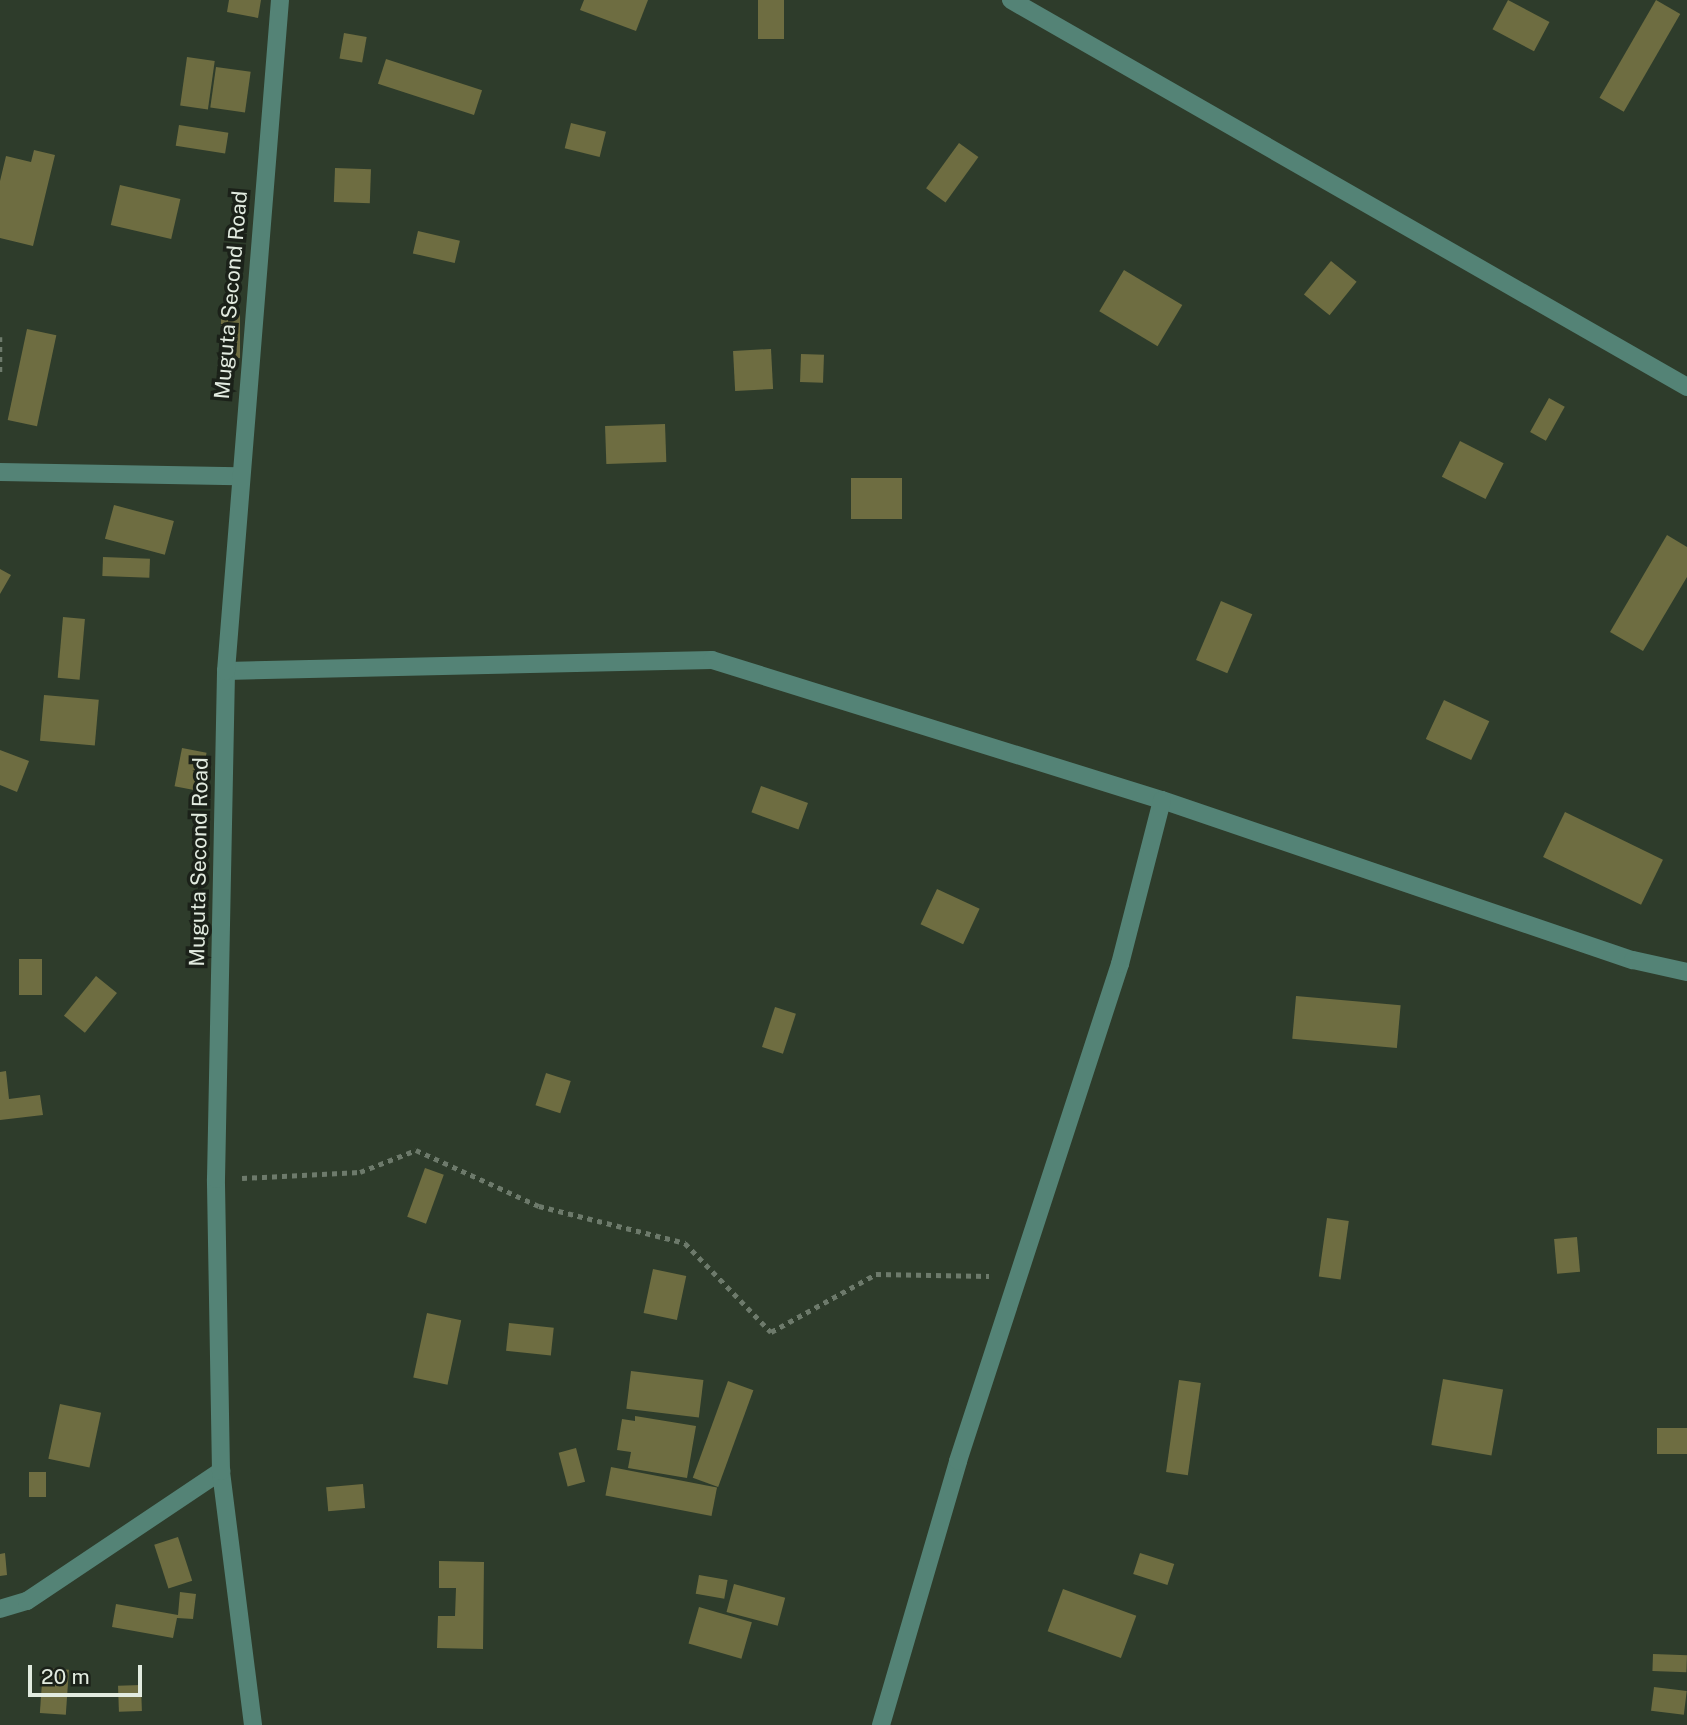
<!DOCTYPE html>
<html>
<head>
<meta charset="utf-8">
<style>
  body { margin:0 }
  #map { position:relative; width:1687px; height:1725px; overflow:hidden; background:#2e3c2b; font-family:"Public Sans",sans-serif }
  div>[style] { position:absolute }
  .building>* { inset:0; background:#6e6d41; transform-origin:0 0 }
  .path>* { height:4.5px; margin-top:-2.25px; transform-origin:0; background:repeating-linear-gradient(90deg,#6d7a6b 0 5px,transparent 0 10px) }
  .minor>* { height:18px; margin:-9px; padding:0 9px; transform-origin:9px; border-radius:9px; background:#548376 }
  span { translate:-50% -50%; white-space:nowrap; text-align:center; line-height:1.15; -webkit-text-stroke:7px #1b2119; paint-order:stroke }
  .street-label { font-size:21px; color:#e2ebe0 }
  .scale { position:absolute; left:28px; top:1665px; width:114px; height:32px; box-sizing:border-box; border:4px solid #e2ebe0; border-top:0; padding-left:9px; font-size:21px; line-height:24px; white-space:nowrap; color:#e2ebe0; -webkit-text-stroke:5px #1b2119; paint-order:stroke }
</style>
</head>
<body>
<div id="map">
  <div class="building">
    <div style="clip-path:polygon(229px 0,261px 0,258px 18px,227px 12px)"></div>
    <div style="clip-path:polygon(584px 0,648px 0,636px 31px,580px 10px)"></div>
    <div style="left:758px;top:0;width:26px;height:39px"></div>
    <div style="left:1508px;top:0;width:47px;height:33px;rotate:28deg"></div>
    <div style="left:1656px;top:0;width:28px;height:113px;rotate:30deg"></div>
    <div style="left:344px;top:33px;width:23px;height:26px;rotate:10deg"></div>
    <div style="left:187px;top:57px;width:28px;height:49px;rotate:8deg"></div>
    <div style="left:386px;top:59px;width:101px;height:26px;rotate:18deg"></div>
    <div style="left:216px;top:67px;width:35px;height:41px;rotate:8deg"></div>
    <div style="left:571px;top:123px;width:36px;height:26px;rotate:14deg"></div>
    <div style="left:179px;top:125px;width:50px;height:21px;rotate:9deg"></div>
    <div style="left:959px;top:143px;width:24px;height:56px;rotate:36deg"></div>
    <div style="clip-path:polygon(34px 150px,55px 155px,33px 246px,0 238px,0 181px,6px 156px,31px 162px)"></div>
    <div style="left:335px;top:168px;width:36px;height:34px;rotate:2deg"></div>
    <div style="left:120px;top:185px;width:62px;height:41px;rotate:13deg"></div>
    <div style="left:418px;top:231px;width:43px;height:23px;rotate:13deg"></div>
    <div style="left:1331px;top:261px;width:33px;height:43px;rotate:39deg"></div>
    <div style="left:1124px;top:270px;width:68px;height:48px;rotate:31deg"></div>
    <div style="left:221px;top:312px;width:19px;height:46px"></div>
    <div style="left:27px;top:329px;width:30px;height:93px;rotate:12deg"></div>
    <div style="left:771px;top:349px;width:40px;height:38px;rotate:87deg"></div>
    <div style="left:801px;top:354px;width:23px;height:28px;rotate:2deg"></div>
    <div style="left:1549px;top:398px;width:18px;height:39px;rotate:29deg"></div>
    <div style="left:665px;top:424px;width:38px;height:60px;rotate:88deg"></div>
    <div style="left:1460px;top:441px;width:49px;height:40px;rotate:27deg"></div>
    <div style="left:902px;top:478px;width:41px;height:51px;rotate:90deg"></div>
    <div style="left:114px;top:505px;width:62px;height:35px;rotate:15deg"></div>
    <div style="clip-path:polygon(1667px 535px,1687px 547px,1687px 577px,1643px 651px,1610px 632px)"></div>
    <div style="left:103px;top:557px;width:47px;height:19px;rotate:2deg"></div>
    <div style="clip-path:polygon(0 569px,11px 575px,0 594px)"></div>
    <div style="left:1221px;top:601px;width:34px;height:64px;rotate:23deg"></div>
    <div style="left:63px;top:617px;width:22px;height:61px;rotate:5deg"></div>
    <div style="left:44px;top:695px;width:55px;height:46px;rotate:5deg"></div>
    <div style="left:1444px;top:700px;width:50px;height:43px;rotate:25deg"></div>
    <div style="left:182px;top:748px;width:25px;height:39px;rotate:11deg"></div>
    <div style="clip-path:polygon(0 750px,29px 761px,17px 792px,0 785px)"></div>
    <div style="left:761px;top:786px;width:50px;height:28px;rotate:20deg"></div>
    <div style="left:1565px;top:812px;width:109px;height:50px;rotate:26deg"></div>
    <div style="left:937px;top:889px;width:47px;height:39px;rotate:25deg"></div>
    <div style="left:19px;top:959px;width:23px;height:36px"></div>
    <div style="left:96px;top:976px;width:27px;height:51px;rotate:39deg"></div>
    <div style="left:1296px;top:996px;width:105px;height:43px;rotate:5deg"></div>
    <div style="left:775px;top:1007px;width:22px;height:42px;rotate:18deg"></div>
    <div style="clip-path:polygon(6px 1071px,9px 1099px,40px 1095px,43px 1115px,0 1120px,0 1072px)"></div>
    <div style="left:546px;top:1073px;width:26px;height:34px;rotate:18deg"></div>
    <div style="left:425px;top:1168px;width:20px;height:52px;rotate:20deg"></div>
    <div style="left:1327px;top:1218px;width:22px;height:59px;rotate:8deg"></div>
    <div style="left:1577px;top:1237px;width:35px;height:23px;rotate:85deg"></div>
    <div style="left:653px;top:1269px;width:34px;height:45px;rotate:12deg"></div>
    <div style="left:427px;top:1313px;width:35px;height:66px;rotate:12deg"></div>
    <div style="left:509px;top:1323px;width:45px;height:28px;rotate:6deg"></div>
    <div style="left:631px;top:1371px;width:73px;height:38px;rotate:7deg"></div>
    <div style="left:1443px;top:1379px;width:61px;height:67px;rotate:10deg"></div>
    <div style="left:1179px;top:1380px;width:22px;height:93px;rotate:8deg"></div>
    <div style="left:728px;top:1381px;width:27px;height:103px;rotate:20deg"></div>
    <div style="left:60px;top:1404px;width:42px;height:56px;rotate:12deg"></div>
    <div style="clip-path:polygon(635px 1416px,696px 1426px,687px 1478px,628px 1468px,631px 1452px,617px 1450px,622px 1419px,635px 1421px)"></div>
    <div style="left:1657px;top:1428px;width:30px;height:26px"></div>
    <div style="left:576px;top:1448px;width:35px;height:18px;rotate:75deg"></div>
    <div style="left:611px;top:1467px;width:108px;height:29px;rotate:11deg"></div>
    <div style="left:29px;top:1472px;width:17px;height:25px"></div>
    <div style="left:363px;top:1484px;width:24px;height:37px;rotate:85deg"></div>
    <div style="left:178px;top:1537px;width:46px;height:25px;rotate:72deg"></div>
    <div style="clip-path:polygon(5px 1553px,7px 1575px,0 1576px,0 1554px)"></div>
    <div style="left:1140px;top:1553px;width:36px;height:22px;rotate:18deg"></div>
    <div style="clip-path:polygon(439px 1561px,484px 1562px,483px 1649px,437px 1648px,438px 1616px,455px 1616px,456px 1588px,439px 1588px)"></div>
    <div style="left:699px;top:1575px;width:29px;height:19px;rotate:10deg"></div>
    <div style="left:734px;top:1584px;width:53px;height:29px;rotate:15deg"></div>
    <div style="left:1063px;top:1589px;width:78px;height:45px;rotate:20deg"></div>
    <div style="clip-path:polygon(180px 1592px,196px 1594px,193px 1619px,177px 1618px,173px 1638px,112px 1627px,116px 1604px,178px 1615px)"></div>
    <div style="left:699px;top:1607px;width:55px;height:38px;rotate:16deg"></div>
    <div style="left:1653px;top:1654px;width:34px;height:17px;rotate:2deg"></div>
    <div style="left:43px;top:1668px;width:26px;height:45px;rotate:4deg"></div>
    <div style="left:141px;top:1685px;width:26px;height:23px;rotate:88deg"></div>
    <div style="left:1654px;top:1687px;width:33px;height:24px;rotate:7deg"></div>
  </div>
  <div class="path">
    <div style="left:0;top:337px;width:38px;rotate:90deg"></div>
    <div style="left:242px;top:1178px;width:118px;rotate:-2.9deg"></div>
    <div style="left:360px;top:1172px;width:60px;rotate:-21.4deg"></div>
    <div style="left:416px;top:1150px;width:135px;rotate:24.5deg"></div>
    <div style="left:539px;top:1206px;width:151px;rotate:14.2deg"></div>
    <div style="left:685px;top:1243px;width:124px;rotate:46deg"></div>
    <div style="left:771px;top:1332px;width:120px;rotate:-28.9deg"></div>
    <div style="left:876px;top:1274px;width:113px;rotate:1deg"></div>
  </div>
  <div class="minor">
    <div style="left:1011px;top:0;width:779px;rotate:29.79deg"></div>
    <div style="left:0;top:472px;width:238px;rotate:1deg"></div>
    <div style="left:226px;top:671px;width:486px;rotate:-1.3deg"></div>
    <div style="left:712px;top:660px;width:471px;rotate:17.3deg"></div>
    <div style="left:1162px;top:800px;width:497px;rotate:18.8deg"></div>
    <div style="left:1633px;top:960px;width:55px;rotate:12.5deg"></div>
    <div style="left:0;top:1609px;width:28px;rotate:-17deg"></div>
    <div style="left:27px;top:1601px;width:234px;rotate:-33.8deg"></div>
    <div style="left:253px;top:1725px;width:256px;rotate:-97.2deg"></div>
    <div style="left:221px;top:1471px;width:292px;rotate:-91deg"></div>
    <div style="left:216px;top:1179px;width:508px;rotate:-88.87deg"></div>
    <div style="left:226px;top:671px;width:673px;rotate:-85.4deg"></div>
    <div style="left:881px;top:1725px;width:275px;rotate:-73.7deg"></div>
    <div style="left:958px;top:1461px;width:523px;rotate:-71.95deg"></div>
    <div style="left:1120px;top:964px;width:169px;rotate:-75.6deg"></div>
  </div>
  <div class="street-label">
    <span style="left:231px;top:295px;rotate:-85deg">Muguta Second Road</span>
    <span style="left:199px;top:862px;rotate:-89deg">Muguta Second Road</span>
  </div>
  <div class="scale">20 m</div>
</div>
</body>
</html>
